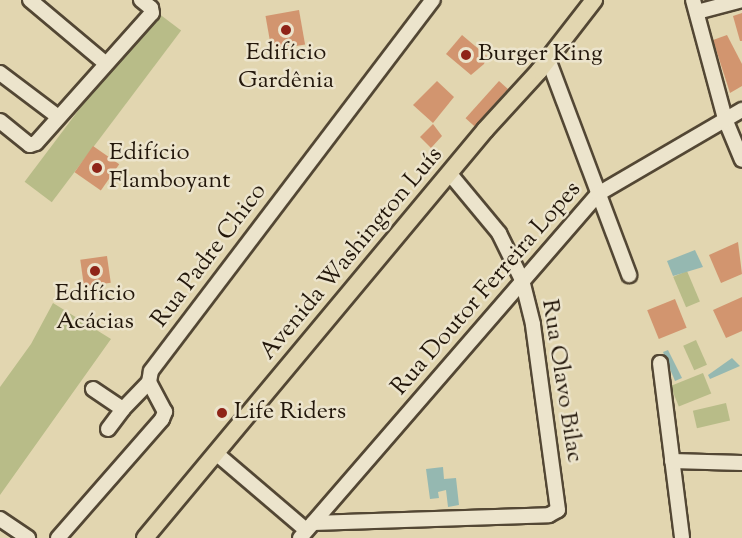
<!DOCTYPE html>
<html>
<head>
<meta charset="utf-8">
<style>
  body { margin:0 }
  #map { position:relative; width:742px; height:538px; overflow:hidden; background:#e2d6b0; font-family:"Sorts Mill Goudy",serif }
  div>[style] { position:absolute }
  .green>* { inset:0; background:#b8bc88; transform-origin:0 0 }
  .water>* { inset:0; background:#95b8b1 }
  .building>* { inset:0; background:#d2956f; transform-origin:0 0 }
  .roads { filter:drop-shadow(2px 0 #534734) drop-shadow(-2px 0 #534734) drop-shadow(0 2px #534734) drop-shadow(0 -2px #534734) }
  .minor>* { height:14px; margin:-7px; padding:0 7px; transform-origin:7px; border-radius:7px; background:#ece4cc }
  .major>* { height:16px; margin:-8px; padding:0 8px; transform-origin:8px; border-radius:8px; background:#e2d6b0 }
  .dots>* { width:16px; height:16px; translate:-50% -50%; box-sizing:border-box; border:3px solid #ece4cc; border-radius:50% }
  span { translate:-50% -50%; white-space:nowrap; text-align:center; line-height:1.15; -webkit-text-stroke:5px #ece4cc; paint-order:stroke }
  .poi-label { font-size:24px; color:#23170b }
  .left { translate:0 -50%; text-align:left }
  .street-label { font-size:24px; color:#23170b }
</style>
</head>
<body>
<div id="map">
  <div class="green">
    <div style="left:154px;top:10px;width:34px;height:215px;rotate:37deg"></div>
    <div style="left:687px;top:271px;width:33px;height:15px;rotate:67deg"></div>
    <div style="clip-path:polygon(53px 303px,111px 339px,0 495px,0 387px,31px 344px)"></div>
    <div style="left:696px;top:340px;width:27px;height:14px;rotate:66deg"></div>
    <div style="left:703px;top:373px;width:22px;height:35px;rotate:68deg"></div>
    <div style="left:726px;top:403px;width:18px;height:34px;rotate:77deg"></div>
  </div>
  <div class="water">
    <div style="clip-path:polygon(695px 250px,703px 267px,673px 276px,667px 261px)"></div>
    <div style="clip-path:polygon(668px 350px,682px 378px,675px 381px,663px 352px)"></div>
    <div style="clip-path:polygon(732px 358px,740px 366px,710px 379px,708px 375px)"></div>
    <div style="clip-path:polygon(443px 467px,444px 479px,456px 478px,459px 505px,448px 507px,446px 490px,438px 492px,439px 498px,430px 499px,426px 469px)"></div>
  </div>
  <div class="building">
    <div style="left:299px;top:10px;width:35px;height:34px;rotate:80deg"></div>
    <div style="clip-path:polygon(742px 13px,742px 41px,740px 41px,733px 16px)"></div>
    <div style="clip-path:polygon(462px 35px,487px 56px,484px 64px,471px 75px,446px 54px)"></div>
    <div style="clip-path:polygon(727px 35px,742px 64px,742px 86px,730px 93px,713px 40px)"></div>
    <div style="clip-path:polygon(437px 81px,454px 97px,433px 123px,413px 105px)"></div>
    <div style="left:499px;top:81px;width:12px;height:50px;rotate:42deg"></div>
    <div style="clip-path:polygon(433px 124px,442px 136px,431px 148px,420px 137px)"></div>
    <div style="left:93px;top:146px;width:32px;height:32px;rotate:35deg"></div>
    <div style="clip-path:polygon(738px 242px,742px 274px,721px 283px,709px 255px)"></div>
    <div style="left:107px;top:256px;width:27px;height:27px;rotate:82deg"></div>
    <div style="clip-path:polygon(742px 297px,742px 331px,726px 338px,713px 310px)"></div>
    <div style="left:675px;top:299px;width:31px;height:30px;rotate:68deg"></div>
  </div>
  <div class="roads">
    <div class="minor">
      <div style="left:30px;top:0;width:98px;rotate:40deg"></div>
      <div style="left:693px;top:0;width:123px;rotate:74.9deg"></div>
      <div style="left:725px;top:119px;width:44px;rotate:67.5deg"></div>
      <div style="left:697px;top:12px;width:47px;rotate:-14.9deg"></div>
      <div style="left:548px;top:59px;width:231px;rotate:69.4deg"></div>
      <div style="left:0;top:73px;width:71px;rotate:37deg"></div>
      <div style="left:0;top:121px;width:38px;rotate:39deg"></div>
      <div style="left:30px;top:145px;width:6px;rotate:-18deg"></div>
      <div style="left:36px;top:143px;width:174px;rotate:-48.3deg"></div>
      <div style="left:152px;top:13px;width:5px;rotate:-101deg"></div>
      <div style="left:151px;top:8px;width:13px;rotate:-141deg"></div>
      <div style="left:660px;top:363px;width:176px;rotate:82.8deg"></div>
      <div style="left:93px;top:389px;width:36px;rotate:34deg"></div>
      <div style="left:123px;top:409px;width:37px;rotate:-46deg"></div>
      <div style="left:108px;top:429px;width:25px;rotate:-53deg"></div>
      <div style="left:217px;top:454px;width:117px;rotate:40.5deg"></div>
      <div style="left:672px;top:461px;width:70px;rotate:1.6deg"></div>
      <div style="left:0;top:519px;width:34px;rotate:34deg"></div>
      <div style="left:313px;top:523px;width:236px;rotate:-1.9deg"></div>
      <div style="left:549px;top:515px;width:10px;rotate:-29deg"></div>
      <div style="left:558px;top:510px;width:188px;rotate:-97.7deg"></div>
      <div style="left:533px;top:324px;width:45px;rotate:-104deg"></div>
      <div style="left:522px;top:280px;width:52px;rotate:-116.1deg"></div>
      <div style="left:499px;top:233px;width:77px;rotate:-129.7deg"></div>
      <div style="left:58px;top:538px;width:158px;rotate:-48.8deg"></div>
      <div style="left:162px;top:419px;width:8px;rotate:-67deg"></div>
      <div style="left:165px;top:412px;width:34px;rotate:-118deg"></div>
      <div style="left:149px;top:382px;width:11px;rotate:-80deg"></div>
      <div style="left:151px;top:371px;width:466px;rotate:-52.8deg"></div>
      <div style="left:300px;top:538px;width:455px;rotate:-49.1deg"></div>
      <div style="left:598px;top:194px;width:167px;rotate:-30.3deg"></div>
    </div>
    <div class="major">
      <div style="left:145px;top:538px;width:531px;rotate:-50.19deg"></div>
      <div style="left:485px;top:130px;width:80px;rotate:-47.5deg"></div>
      <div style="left:539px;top:71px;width:90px;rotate:-52.2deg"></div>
    </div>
  </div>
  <div class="dots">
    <div style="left:286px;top:30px;background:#8f2418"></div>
    <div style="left:466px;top:55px;background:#8f2418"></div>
    <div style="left:97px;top:168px;background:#8f2418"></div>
    <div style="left:95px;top:271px;background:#8f2418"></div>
    <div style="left:222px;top:413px;background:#8f2418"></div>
  </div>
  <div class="poi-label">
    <span style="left:286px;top:68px">Edifício<br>Gardênia</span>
    <span class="left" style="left:478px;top:55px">Burger King</span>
    <span class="left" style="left:109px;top:168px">Edifício<br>Flamboyant</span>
    <span style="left:95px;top:309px">Edifício<br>Acácias</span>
    <span class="left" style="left:234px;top:413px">Life Riders</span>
  </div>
  <div class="street-label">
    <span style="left:352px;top:254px;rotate:-50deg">Avenida Washington Luís</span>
    <span style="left:210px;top:256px;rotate:-53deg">Rua Padre Chico</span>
    <span style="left:487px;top:289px;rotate:-49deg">Rua Doutor Ferreira Lopes</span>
    <span style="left:561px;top:381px;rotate:81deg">Rua Olavo Bilac</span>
  </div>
</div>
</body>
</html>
